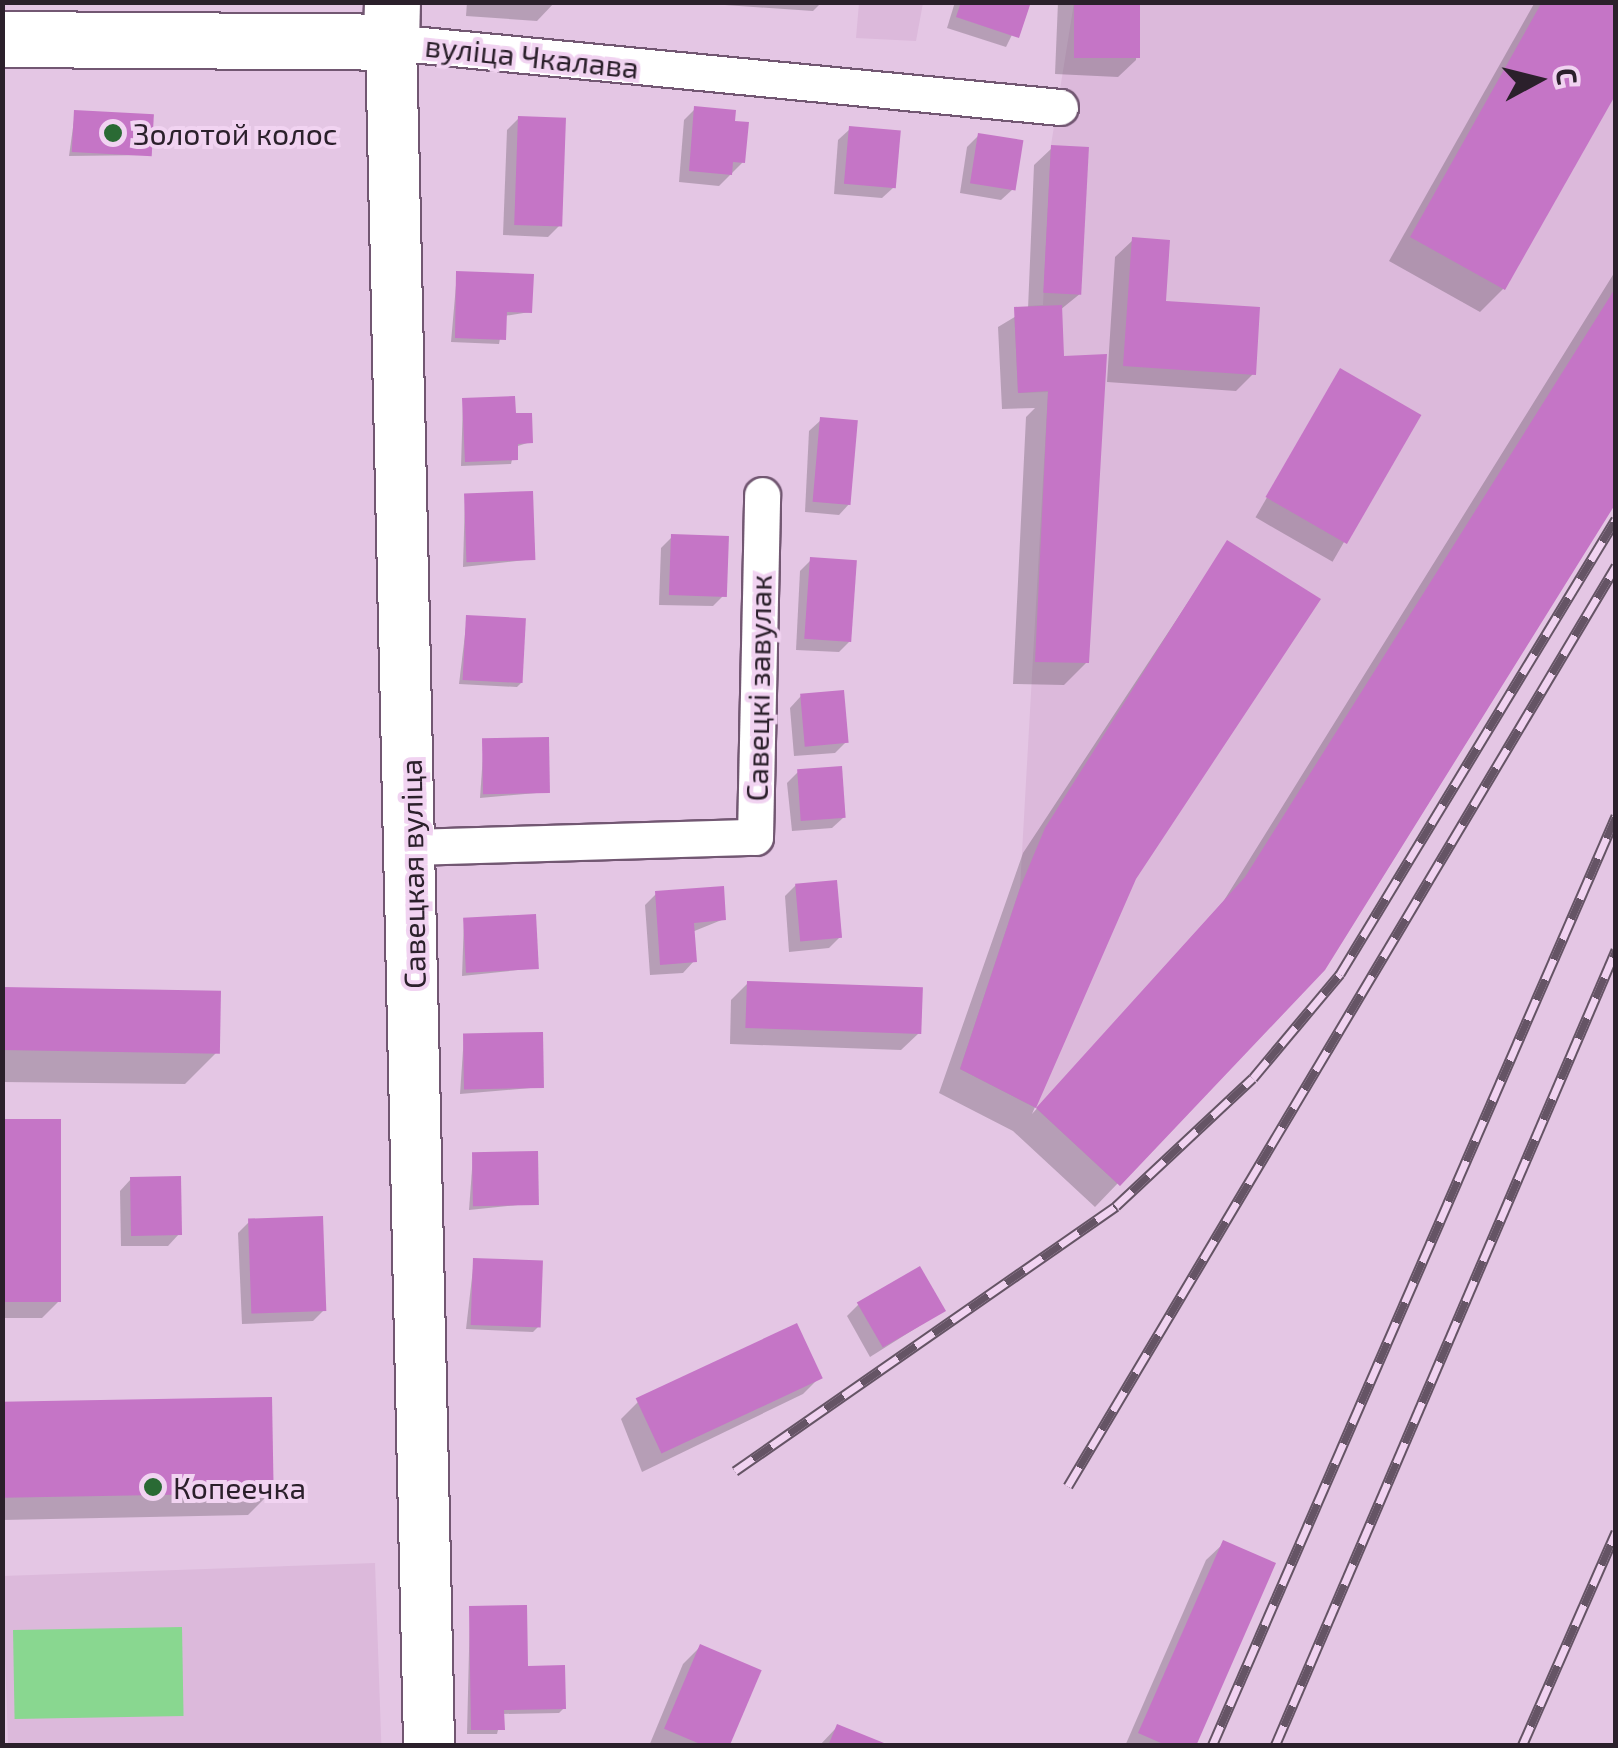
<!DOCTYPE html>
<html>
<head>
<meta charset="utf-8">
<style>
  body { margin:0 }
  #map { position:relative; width:1618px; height:1748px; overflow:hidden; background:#e4c6e4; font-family:"Exo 2",sans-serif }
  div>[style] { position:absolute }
  .built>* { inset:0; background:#dcb9db; transform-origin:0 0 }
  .green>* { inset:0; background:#89d790; transform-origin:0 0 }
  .shadow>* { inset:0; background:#0003; transform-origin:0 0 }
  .building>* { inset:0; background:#c575c6; transform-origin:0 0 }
  .roads { filter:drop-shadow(2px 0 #725772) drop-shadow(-2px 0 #725772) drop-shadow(0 2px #725772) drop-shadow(0 -2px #725772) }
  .minor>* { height:35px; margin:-17.5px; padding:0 17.5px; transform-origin:17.5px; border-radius:17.5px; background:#fff }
  .secondary>* { height:50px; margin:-25px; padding:0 25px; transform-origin:25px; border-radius:25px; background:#fff }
  .trunk>* { height:55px; margin:-27.5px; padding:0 27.5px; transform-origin:27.5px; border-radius:27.5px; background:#fff }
  .rail>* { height:11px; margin-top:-5.5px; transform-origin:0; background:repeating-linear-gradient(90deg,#f1d3f1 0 22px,#655465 0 44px); box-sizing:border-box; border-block:2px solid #655465 }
  .dots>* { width:28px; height:28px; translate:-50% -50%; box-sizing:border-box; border:5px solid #f1d3f1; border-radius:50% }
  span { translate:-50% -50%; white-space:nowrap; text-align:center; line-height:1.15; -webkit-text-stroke:8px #f1d3f1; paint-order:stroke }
  .street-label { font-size:30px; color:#2b202b }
  .poi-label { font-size:30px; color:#2b202b }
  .left { translate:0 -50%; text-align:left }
  .frame { position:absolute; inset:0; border:5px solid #2b202b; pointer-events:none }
  .north { position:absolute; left:1488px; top:30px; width:100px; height:100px; -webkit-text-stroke:8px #f1d3f1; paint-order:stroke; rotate:83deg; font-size:28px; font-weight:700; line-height:40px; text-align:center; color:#2b202b }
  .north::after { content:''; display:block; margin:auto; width:35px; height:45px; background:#2b202b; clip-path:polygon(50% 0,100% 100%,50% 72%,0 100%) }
</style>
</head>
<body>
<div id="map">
  <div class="built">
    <div style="clip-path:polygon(859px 3px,923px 3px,916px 41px,856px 38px)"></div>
    <div style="clip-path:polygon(1074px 3px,1615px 3px,1615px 503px,1325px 970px,1120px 1186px,1036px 1108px,960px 1069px,1020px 888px,1048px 392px,1018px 393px,1014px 307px,1043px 305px,1051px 145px)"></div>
    <div style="left:375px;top:1563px;width:182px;height:373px;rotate:88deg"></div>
  </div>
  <div class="green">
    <div style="left:182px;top:1627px;width:89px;height:169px;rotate:89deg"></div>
  </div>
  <div class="shadow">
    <div style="clip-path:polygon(467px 2px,555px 2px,537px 21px,466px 16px)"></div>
    <div style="clip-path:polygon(682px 2px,822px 2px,813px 11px)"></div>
    <div style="clip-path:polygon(955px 2px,1028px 2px,1006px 47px,947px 28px)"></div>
    <div style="clip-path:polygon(1058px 2px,1138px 2px,1136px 60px,1118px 77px,1055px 74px)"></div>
    <div style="clip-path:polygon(1535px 2px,1616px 2px,1616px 89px,1503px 289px,1480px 312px,1389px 261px)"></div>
    <div style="clip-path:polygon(695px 109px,732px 123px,743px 162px,719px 186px,679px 182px,684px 120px)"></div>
    <div style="clip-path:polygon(75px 113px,150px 155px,69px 156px)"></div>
    <div style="clip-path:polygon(519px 118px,559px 226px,548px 237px,503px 235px,507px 130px)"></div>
    <div style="clip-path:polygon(850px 129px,894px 187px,882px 198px,834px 194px,838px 140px)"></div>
    <div style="clip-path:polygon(978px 136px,1013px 189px,1001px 200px,960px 193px,967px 147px)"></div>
    <div style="clip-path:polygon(1052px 148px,1081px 293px,1060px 310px,1087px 662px,1064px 685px,1013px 684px,1026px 417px,1035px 408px,1002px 409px,998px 327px,1028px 309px,1034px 165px)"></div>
    <div style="clip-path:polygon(1133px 240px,1164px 303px,1253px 374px,1236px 391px,1107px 382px,1115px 257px)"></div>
    <div style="clip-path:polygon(1616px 270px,1616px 498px,1323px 969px,1095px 1207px,1013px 1131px,939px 1093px,1023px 853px,1227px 543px,1134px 878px,1032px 1114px,1223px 902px)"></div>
    <div style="clip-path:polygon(457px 274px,530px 312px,504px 316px,499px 344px,451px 342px)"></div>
    <div style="left:1340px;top:371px;width:89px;height:169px;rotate:30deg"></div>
    <div style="clip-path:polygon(463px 401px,513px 416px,530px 442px,515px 447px,511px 464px,461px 466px)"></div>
    <div style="clip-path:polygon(821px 420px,850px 503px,839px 515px,805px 512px,809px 431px)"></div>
    <div style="clip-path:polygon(465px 497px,534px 559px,463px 567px)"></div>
    <div style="clip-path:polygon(672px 537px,724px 595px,713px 606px,659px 605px,661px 548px)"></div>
    <div style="clip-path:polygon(811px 560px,850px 641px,839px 652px,796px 650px,800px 571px)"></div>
    <div style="clip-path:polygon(467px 618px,522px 682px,517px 687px,459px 684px)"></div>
    <div style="clip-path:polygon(801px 696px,846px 742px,835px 753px,794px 756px,790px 708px)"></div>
    <div style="clip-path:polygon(484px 741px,548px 792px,480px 798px)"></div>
    <div style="clip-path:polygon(798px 772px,844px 817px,832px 828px,792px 831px,787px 783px)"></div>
    <div style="clip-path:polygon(796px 885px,840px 937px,829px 948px,789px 952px,785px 896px)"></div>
    <div style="clip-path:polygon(656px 894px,724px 919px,692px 932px,694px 961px,683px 973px,650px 975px,645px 905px)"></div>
    <div style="clip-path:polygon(464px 920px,537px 968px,462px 976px)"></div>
    <div style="clip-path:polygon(748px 983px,919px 1033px,901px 1050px,730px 1044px,731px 1000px)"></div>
    <div style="clip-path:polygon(2px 989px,218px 1051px,185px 1084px,2px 1082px)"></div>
    <div style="clip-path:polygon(464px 1036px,542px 1087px,460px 1094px)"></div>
    <div style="clip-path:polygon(2px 1121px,59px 1301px,42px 1318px,2px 1318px)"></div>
    <div style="clip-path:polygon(473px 1156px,537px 1203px,469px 1210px)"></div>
    <div style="clip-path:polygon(131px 1179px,179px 1234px,168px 1246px,121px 1246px,120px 1191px)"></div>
    <div style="clip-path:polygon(249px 1222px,324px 1310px,313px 1321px,242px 1324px,238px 1233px)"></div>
    <div style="clip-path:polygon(474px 1260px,538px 1327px,533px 1332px,466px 1329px)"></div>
    <div style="clip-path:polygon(858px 1305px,943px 1311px,870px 1357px,847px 1316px)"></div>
    <div style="clip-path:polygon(820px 1377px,803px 1394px,642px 1472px,621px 1419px,638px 1402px)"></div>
    <div style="clip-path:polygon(2px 1405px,271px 1492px,248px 1515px,2px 1520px)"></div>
    <div style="clip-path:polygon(1224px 1543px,1193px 1746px,1125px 1746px,1206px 1560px)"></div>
    <div style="clip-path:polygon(470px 1609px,564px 1708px,559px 1713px,502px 1714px,497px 1734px,467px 1734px)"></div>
    <div style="clip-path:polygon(700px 1647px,758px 1672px,728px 1746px,649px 1746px,683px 1664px)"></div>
    <div style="clip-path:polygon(837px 1727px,882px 1746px,819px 1746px)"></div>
  </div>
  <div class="building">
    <div style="clip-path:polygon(961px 2px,1031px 2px,1019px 38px,956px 17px)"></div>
    <div style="left:1074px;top:2px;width:66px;height:56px"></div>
    <div style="clip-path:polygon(1542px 2px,1616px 2px,1616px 94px,1505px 290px,1410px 237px)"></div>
    <div style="clip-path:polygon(694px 106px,736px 110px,735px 121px,749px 122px,745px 163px,733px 162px,732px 175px,689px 171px)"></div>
    <div style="left:74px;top:110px;width:80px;height:42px;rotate:3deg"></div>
    <div style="left:518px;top:116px;width:48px;height:109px;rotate:2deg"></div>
    <div style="left:849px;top:126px;width:52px;height:58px;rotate:5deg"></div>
    <div style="left:978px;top:133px;width:46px;height:51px;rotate:9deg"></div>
    <div style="left:1051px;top:145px;width:38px;height:148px;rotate:3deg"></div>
    <div style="clip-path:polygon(1132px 237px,1170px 240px,1166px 301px,1260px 307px,1256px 375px,1123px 366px)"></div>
    <div style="clip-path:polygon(456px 271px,534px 274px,532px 313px,507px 312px,506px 340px,455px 338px)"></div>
    <div style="clip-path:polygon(1616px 287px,1616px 503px,1325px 970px,1120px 1186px,1036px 1108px,1245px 877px)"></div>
    <div style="clip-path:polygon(1062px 305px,1064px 356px,1107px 354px,1089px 663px,1035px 662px,1048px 391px,1018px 393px,1014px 307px)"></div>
    <div style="left:1340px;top:368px;width:94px;height:149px;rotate:30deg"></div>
    <div style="clip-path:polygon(515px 396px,516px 413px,532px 413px,533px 443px,518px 444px,518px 460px,465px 462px,462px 398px)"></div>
    <div style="left:820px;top:417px;width:38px;height:85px;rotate:5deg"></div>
    <div style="left:533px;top:491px;width:69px;height:69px;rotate:88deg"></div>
    <div style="left:671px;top:534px;width:58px;height:61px;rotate:2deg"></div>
    <div style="clip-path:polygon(1227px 540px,1321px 599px,1136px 879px,1036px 1108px,960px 1069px,1020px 888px,1045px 828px)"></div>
    <div style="left:810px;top:557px;width:47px;height:82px;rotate:4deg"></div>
    <div style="left:466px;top:615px;width:60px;height:65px;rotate:3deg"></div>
    <div style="left:844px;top:690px;width:53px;height:44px;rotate:85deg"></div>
    <div style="left:549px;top:737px;width:56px;height:67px;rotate:89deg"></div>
    <div style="left:842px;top:766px;width:52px;height:45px;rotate:86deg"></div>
    <div style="left:837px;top:880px;width:58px;height:42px;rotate:85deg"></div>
    <div style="clip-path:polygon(724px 886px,726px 920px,694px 923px,697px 962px,660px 965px,655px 891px)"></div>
    <div style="left:536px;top:914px;width:55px;height:73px;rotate:87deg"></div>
    <div style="left:747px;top:981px;width:176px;height:47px;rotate:2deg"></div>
    <div style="left:2px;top:987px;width:219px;height:63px;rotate:1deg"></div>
    <div style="left:543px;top:1032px;width:56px;height:80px;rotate:89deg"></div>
    <div style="left:2px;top:1119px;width:59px;height:183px"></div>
    <div style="left:538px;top:1151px;width:54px;height:66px;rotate:89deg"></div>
    <div style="left:181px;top:1176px;width:59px;height:51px;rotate:89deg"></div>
    <div style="left:323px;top:1216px;width:95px;height:75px;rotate:88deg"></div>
    <div style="left:473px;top:1258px;width:70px;height:67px;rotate:2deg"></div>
    <div style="left:920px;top:1266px;width:52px;height:73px;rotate:60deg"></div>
    <div style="left:797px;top:1323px;width:61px;height:178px;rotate:65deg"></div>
    <div style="left:272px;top:1397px;width:96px;height:270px;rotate:89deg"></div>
    <div style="clip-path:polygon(1223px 1540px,1276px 1563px,1196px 1746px,1168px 1746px,1138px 1733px)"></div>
    <div style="clip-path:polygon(527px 1605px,528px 1666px,565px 1665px,566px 1709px,504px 1710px,505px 1730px,471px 1730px,469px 1606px)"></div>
    <div style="left:700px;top:1644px;width:67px;height:92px;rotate:23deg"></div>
    <div style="clip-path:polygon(837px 1724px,889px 1745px,889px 1746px,828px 1746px)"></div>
  </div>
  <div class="roads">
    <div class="minor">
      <div style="left:391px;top:42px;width:672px;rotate:5.55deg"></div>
      <div style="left:412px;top:847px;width:343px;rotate:-1.7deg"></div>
      <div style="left:755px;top:837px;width:342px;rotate:-88.8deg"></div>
    </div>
    <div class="secondary">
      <div style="left:391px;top:42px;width:1704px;rotate:88.72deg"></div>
    </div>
    <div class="trunk">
      <div style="left:2px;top:39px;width:389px;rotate:0.4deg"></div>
      <div style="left:391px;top:42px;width:40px;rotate:-88.6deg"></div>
    </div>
  </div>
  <div class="rail">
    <div style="left:735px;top:1471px;width:464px;rotate:-34.8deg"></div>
    <div style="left:1116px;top:1206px;width:187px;rotate:-43.1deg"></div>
    <div style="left:1253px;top:1078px;width:136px;rotate:-50.1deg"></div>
    <div style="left:1340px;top:974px;width:532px;rotate:-58.76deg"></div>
    <div style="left:1068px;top:1486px;width:1071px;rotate:-59.22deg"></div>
    <div style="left:1212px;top:1746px;width:1014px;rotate:-66.52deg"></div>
    <div style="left:1275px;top:1746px;width:866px;rotate:-66.81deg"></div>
    <div style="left:1522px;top:1746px;width:234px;rotate:-66.3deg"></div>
  </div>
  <div class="dots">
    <div style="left:113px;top:133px;background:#2a6a34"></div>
    <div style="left:153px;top:1487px;background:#2a6a34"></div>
  </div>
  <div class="street-label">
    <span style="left:532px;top:56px;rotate:6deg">вуліца Чкалава</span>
    <span style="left:758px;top:688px;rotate:-89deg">Савецкі завулак</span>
    <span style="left:412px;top:874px;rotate:-91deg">Савецкая вуліца</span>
  </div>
  <div class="poi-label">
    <span class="left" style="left:133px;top:133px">Золотой колос</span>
    <span class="left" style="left:173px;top:1487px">Копеечка</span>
  </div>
  <div class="frame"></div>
  <div class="north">С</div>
</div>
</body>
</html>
